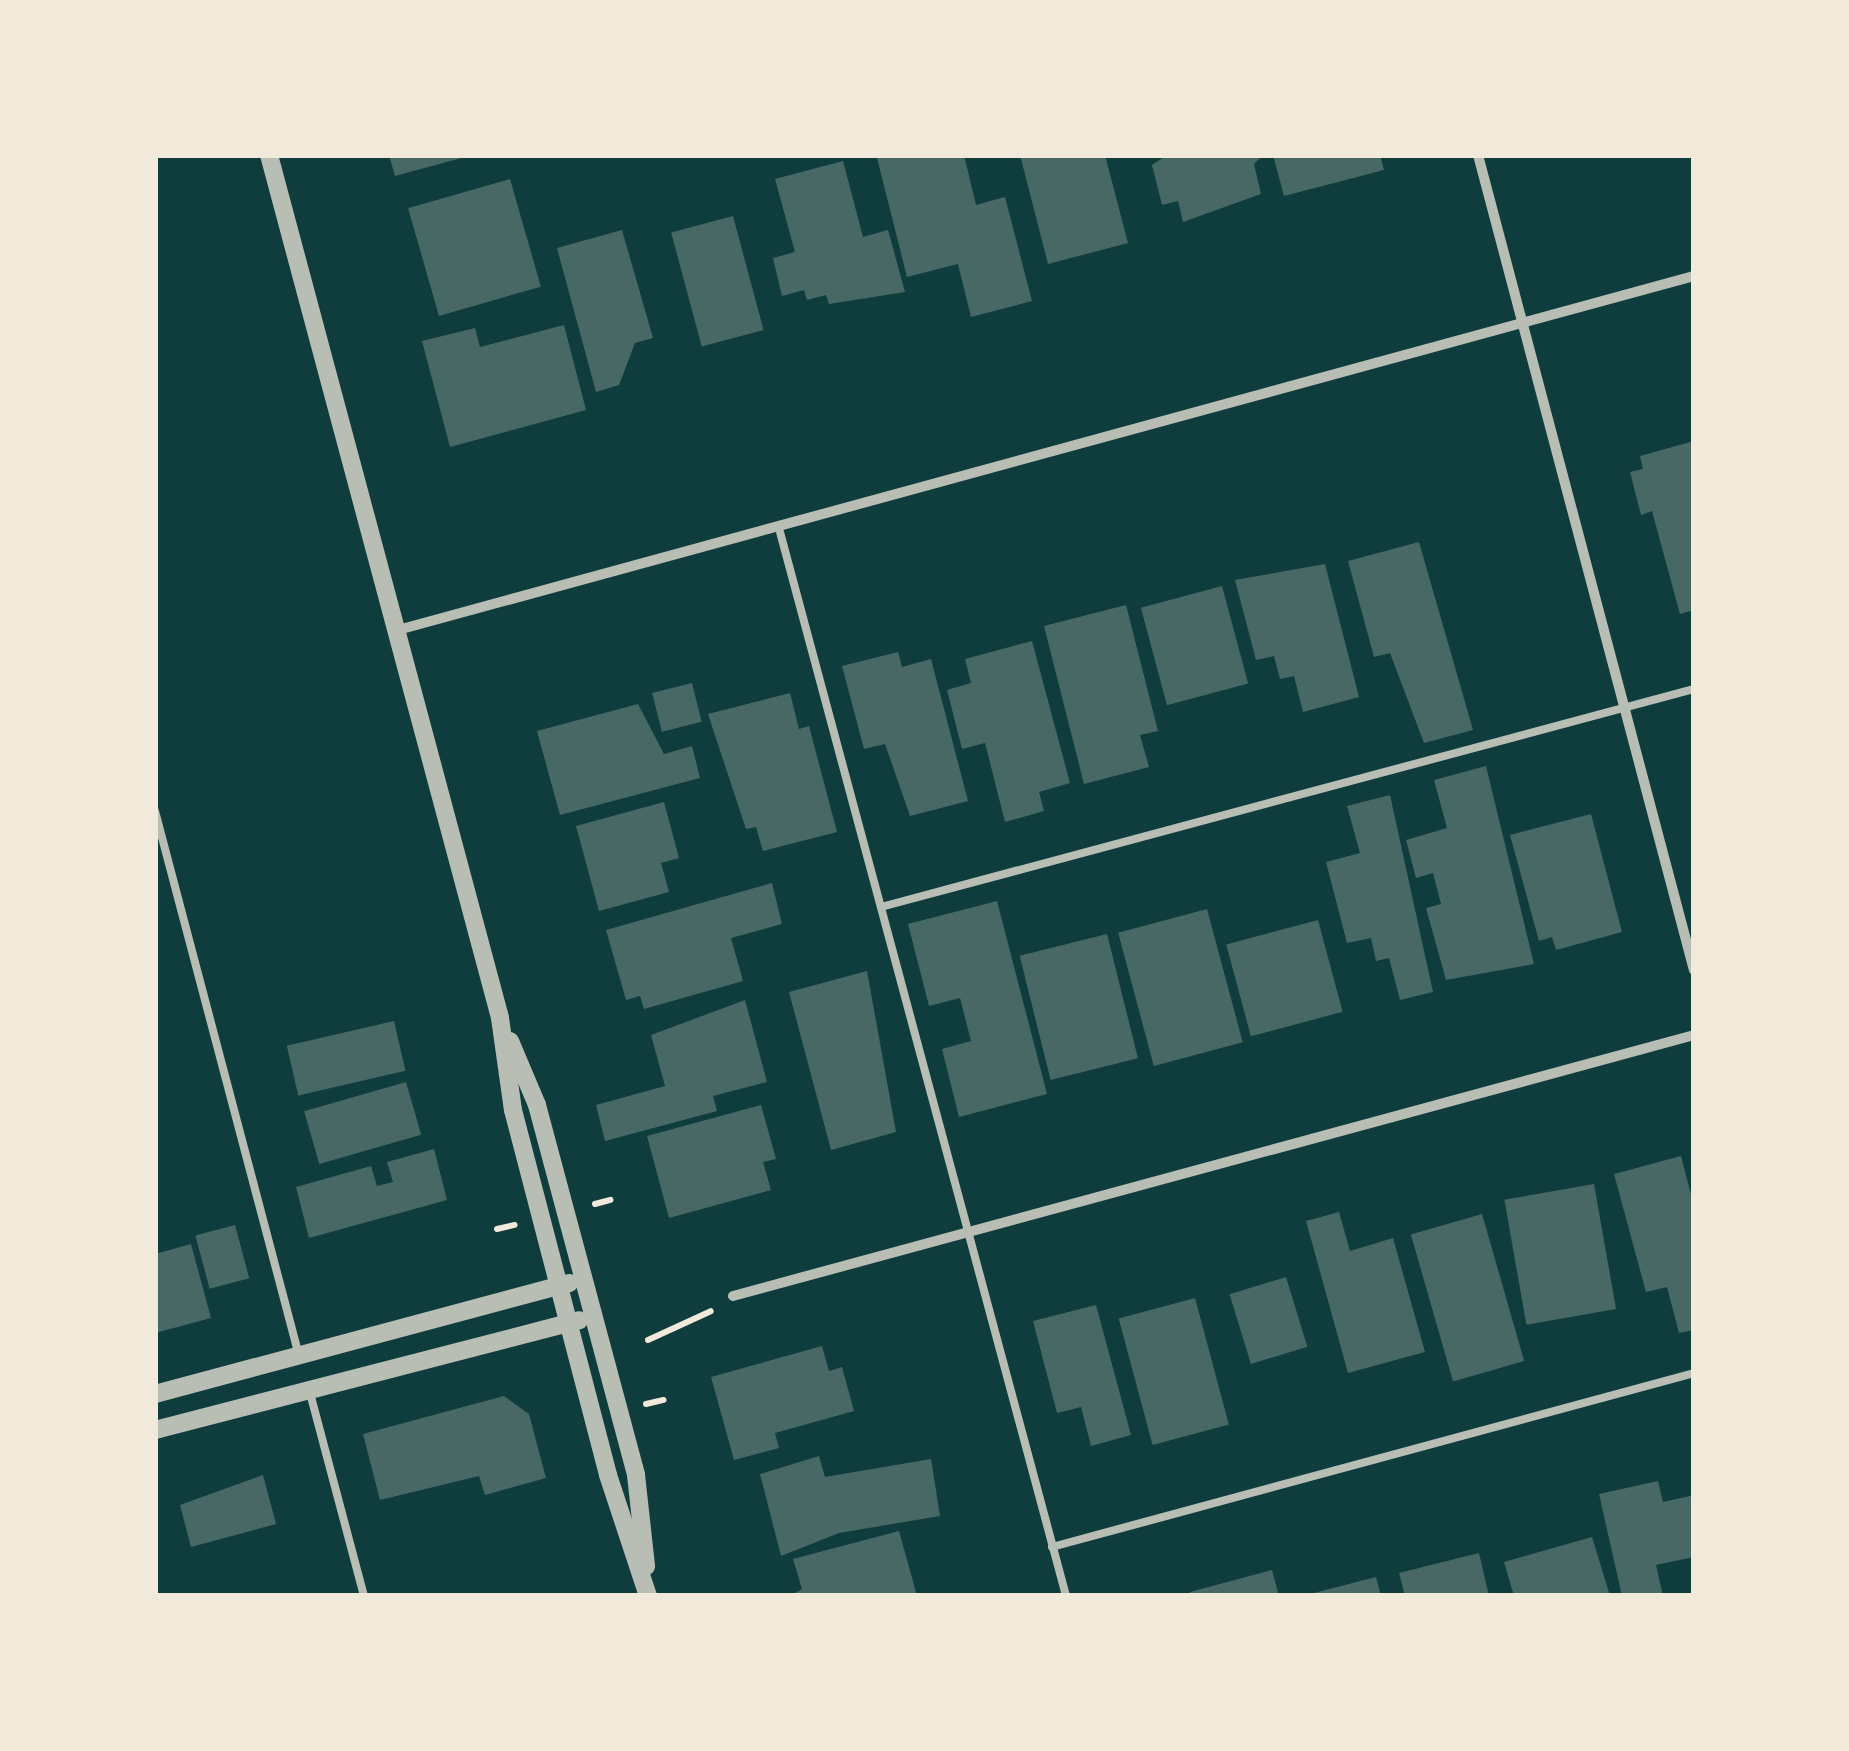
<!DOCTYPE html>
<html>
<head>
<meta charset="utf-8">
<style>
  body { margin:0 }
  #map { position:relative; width:1849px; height:1751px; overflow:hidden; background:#0f3d3e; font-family:Georgia,serif }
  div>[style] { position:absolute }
  .building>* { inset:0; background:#486865; transform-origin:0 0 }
  .path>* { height:6px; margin:-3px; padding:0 3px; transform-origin:3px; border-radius:3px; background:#f1e9da }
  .service>* { height:8px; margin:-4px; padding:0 4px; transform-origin:4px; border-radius:4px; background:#b8beb3 }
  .minor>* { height:10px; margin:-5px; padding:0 5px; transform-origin:5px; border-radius:5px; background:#b8beb3 }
  .tertiary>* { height:18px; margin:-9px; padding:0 9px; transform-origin:9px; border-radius:9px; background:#b8beb3 }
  span { translate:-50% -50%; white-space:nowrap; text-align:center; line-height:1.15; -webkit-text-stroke:10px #f1e9da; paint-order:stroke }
  .frame { position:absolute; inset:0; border:158px solid #f1e9da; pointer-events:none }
</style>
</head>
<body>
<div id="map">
  <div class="building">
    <div style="clip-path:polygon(389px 155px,468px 155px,469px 156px,395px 176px)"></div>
    <div style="clip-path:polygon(964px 155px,976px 205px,1005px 197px,1032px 301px,971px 317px,958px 264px,907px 277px,877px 158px)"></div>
    <div style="clip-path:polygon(1020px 155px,1105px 155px,1128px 243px,1048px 264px)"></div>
    <div style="clip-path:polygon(1167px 155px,1263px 155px,1254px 164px,1261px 194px,1183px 222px,1178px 201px,1162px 205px,1152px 165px)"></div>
    <div style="clip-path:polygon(1273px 155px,1380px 155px,1384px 170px,1284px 196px)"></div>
    <div style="clip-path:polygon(843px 161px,863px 237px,888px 230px,905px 292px,829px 304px,826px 295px,807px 300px,804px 290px,782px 296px,773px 258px,795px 252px,775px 179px)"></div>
    <div style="left:510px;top:179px;width:112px;height:106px;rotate:74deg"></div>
    <div style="left:733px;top:216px;width:118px;height:64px;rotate:75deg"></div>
    <div style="clip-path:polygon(622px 230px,653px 338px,635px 343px,619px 385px,596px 392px,557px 248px)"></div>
    <div style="clip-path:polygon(564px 325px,586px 410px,450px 447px,422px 341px,475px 328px,480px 347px)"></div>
    <div style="clip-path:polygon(1694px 441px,1694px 610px,1680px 614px,1652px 511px,1641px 515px,1630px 472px,1643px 469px,1640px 456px)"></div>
    <div style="clip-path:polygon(1419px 542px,1473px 730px,1424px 743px,1390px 653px,1374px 657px,1348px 561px)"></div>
    <div style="clip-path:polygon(1325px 564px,1359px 697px,1303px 712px,1294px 676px,1280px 679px,1274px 656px,1256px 660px,1235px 580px)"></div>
    <div style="left:1222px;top:586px;width:101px;height:84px;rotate:75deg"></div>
    <div style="clip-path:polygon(1126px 605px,1158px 731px,1140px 735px,1149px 767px,1084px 784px,1044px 626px)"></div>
    <div style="clip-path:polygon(1032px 641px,1070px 783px,1039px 792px,1044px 811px,1005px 822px,985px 743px,962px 749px,947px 690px,971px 683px,965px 659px)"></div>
    <div style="clip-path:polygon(898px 652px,902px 667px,931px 659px,968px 801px,910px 816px,885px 744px,864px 749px,842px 666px)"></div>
    <div style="left:692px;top:683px;width:40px;height:41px;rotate:76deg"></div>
    <div style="clip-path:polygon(790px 693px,799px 729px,809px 726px,837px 832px,763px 851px,756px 827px,746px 829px,708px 714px)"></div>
    <div style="clip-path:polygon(638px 704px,664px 754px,692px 746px,700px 778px,560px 815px,537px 731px)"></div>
    <div style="clip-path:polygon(1486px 766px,1534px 964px,1446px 980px,1426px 908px,1441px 904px,1433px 873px,1416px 878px,1406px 840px,1447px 828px,1434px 780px)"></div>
    <div style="clip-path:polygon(1390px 795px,1433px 992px,1400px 1000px,1389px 958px,1376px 961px,1371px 938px,1347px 943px,1326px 862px,1360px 853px,1347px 806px)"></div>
    <div style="clip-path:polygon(664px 802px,679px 858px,661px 863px,669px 892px,599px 911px,576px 826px)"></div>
    <div style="clip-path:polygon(1591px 814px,1622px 932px,1556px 950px,1552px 937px,1539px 941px,1510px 835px)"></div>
    <div style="clip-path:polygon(772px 883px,782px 924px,731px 938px,743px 981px,644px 1009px,640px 996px,626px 1000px,606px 930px)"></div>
    <div style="clip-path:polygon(997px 901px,1047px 1094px,959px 1117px,942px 1049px,971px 1041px,960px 998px,929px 1006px,908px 924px)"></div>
    <div style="left:1207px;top:909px;width:138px;height:92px;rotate:75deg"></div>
    <div style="left:1318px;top:920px;width:95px;height:95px;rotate:75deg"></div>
    <div style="left:1107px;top:934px;width:128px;height:90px;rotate:76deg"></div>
    <div style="clip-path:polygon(867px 971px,896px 1132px,831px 1150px,789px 992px)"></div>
    <div style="clip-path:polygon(745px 1000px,767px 1082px,713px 1096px,717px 1111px,605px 1141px,596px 1105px,665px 1086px,651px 1035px)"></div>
    <div style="left:394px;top:1021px;width:51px;height:110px;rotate:77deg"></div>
    <div style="left:406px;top:1082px;width:55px;height:106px;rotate:74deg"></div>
    <div style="clip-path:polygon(761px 1105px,776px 1159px,763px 1162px,771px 1190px,669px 1218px,647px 1136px)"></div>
    <div style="clip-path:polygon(434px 1149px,447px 1200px,309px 1238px,296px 1187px,371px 1166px,377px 1186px,393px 1182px,387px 1162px)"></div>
    <div style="clip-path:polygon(1681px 1156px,1694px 1206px,1694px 1330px,1679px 1333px,1667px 1287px,1646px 1292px,1614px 1174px)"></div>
    <div style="left:1594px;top:1184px;width:127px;height:91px;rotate:80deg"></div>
    <div style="clip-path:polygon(1339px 1212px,1350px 1251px,1393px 1238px,1425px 1352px,1348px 1373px,1306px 1221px)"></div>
    <div style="left:1482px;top:1214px;width:153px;height:74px;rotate:74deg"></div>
    <div style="left:235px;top:1225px;width:55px;height:41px;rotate:75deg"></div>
    <div style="clip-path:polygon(191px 1244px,211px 1318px,155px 1333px,155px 1254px)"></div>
    <div style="left:1286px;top:1277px;width:73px;height:59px;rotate:73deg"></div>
    <div style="left:1195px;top:1298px;width:131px;height:79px;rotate:75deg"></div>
    <div style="clip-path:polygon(1096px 1305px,1131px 1435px,1091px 1446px,1081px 1407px,1057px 1413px,1033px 1321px)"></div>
    <div style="clip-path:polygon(822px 1346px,829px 1371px,842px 1367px,854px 1411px,775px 1433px,779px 1448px,734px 1460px,711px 1377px)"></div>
    <div style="clip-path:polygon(504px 1396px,529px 1414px,546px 1478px,485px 1495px,479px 1476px,380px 1500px,363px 1434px)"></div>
    <div style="clip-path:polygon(819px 1456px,825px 1477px,931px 1459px,940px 1516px,839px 1533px,781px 1556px,760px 1474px)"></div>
    <div style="clip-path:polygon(263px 1475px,276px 1524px,191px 1547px,180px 1505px)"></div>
    <div style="clip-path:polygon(1658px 1481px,1663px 1502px,1694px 1495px,1694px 1557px,1656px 1565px,1663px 1596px,1622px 1596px,1599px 1494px)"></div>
    <div style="clip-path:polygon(899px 1531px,917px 1596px,790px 1596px,802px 1589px,793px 1559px)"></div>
    <div style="clip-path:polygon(1592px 1537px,1610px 1596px,1514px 1596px,1504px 1562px)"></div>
    <div style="clip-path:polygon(1479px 1553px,1489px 1596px,1405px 1596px,1399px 1573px)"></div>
    <div style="clip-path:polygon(1272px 1570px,1279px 1596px,1191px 1596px,1190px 1592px)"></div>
    <div style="clip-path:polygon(1376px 1577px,1381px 1596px,1306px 1596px,1306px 1595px)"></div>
  </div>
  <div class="path">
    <div style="left:595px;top:1204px;width:16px;rotate:-15deg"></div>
    <div style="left:497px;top:1229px;width:18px;rotate:-13deg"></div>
    <div style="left:648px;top:1340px;width:69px;rotate:-24.7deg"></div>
    <div style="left:646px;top:1404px;width:18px;rotate:-13deg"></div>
  </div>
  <div class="service">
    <div style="left:780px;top:532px;width:1102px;rotate:74.95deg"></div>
    <div style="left:155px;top:811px;width:560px;rotate:75.19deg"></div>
    <div style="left:881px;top:907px;width:842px;rotate:-15.01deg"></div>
    <div style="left:310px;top:1393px;width:210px;rotate:75.1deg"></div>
    <div style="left:1052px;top:1547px;width:665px;rotate:-15.16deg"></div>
  </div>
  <div class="minor">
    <div style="left:1478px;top:155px;width:843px;rotate:75.16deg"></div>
    <div style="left:398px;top:630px;width:1343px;rotate:-15.28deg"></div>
    <div style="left:733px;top:1296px;width:996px;rotate:-15.19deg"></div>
  </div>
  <div class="tertiary">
    <div style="left:269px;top:155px;width:893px;rotate:75.01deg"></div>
    <div style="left:500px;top:1018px;width:93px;rotate:82deg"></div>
    <div style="left:513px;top:1110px;width:377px;rotate:75.4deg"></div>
    <div style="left:608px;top:1475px;width:127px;rotate:71.7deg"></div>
    <div style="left:510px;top:1041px;width:69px;rotate:67.1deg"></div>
    <div style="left:537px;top:1105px;width:383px;rotate:75deg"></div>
    <div style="left:636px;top:1475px;width:92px;rotate:83.7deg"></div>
    <div style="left:155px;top:1394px;width:429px;rotate:-15deg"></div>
    <div style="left:155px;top:1430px;width:438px;rotate:-14.5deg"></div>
  </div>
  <div class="frame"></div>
</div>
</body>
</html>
